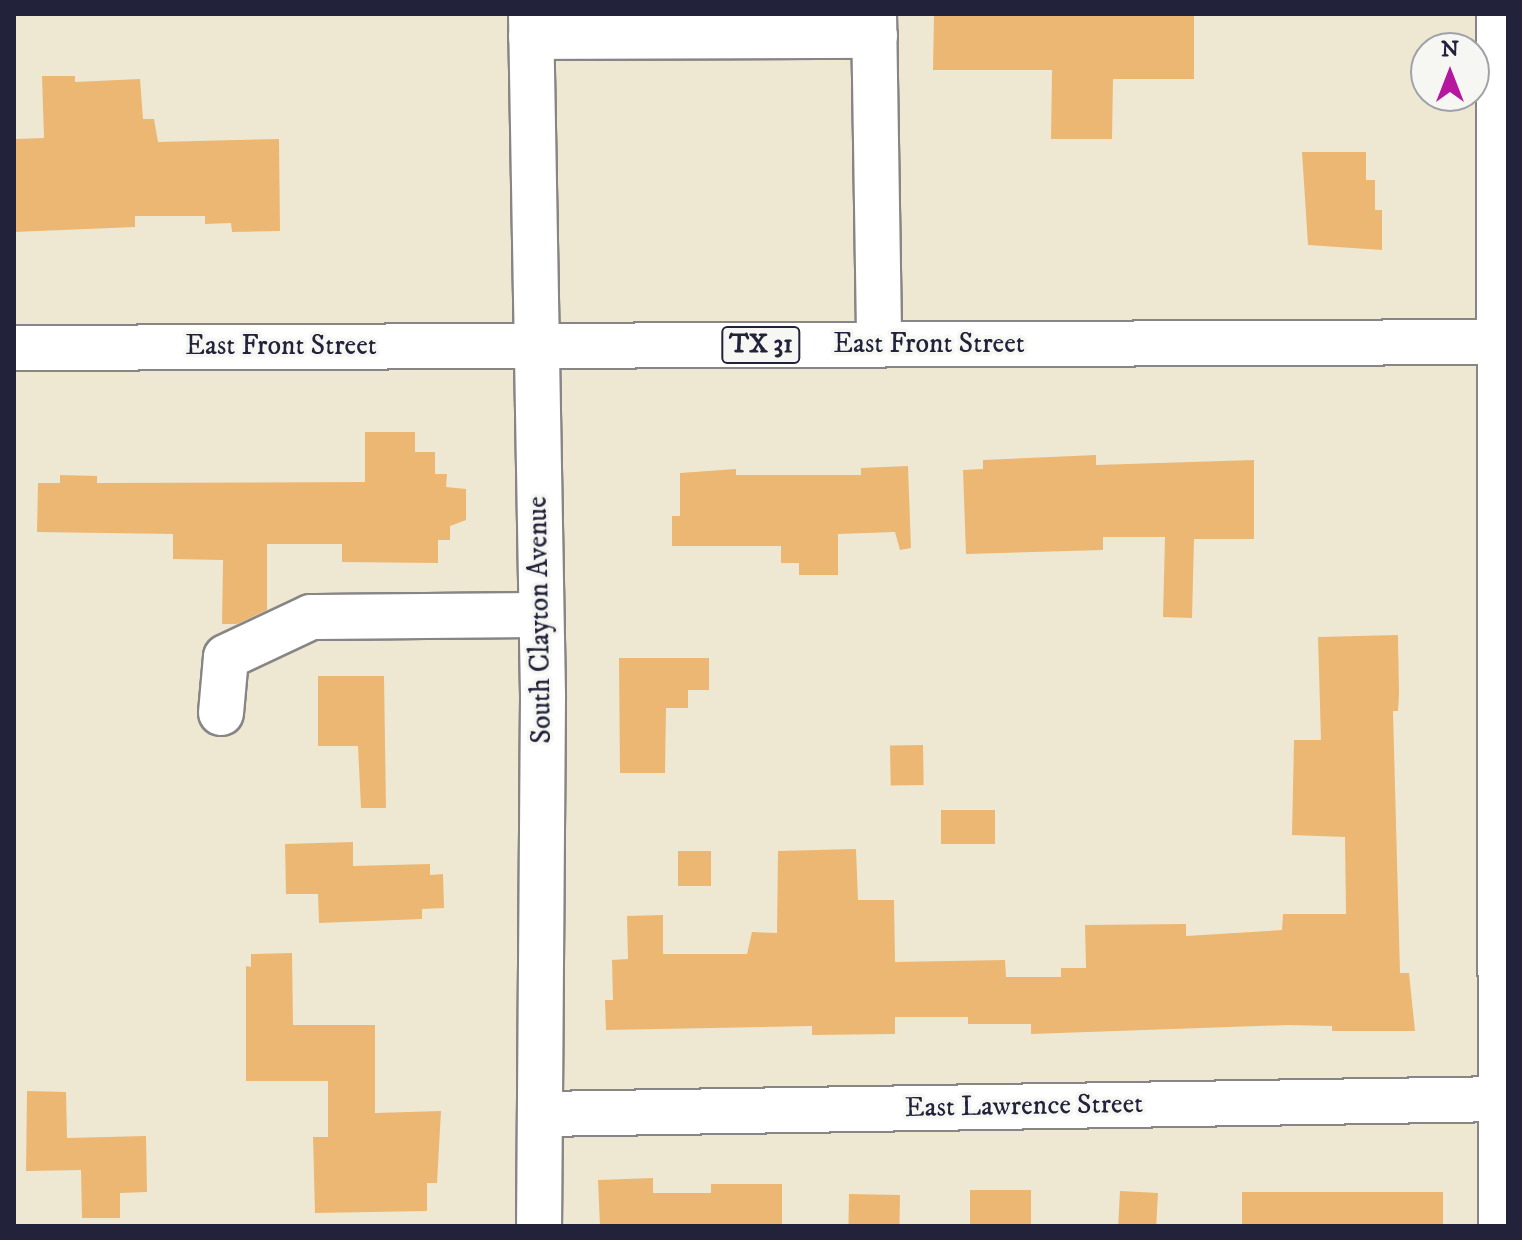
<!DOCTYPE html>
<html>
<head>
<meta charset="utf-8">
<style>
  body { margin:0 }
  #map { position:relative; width:1522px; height:1240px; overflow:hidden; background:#eee8d2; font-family:"IM FELL DW Pica",serif }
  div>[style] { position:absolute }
  .building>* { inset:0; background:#ecb773; transform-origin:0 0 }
  .roads { filter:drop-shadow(2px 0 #888586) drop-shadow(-2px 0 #888586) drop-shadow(0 2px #888586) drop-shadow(0 -2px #888586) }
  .minor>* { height:44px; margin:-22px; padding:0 22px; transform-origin:22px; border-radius:22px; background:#fff }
  .major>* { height:44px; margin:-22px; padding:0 22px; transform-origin:22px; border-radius:22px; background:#fff }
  span { translate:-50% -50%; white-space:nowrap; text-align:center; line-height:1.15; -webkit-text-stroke:7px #f6f6f2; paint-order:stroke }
  .shield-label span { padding:2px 6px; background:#f6f6f2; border:2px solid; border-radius:6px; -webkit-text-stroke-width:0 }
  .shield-label { font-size:26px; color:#22223b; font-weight:700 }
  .street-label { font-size:28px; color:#22223b }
  .frame { position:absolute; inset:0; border:16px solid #22223b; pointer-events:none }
  .north { position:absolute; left:1410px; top:32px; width:80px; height:80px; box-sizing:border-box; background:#f6f6f2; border:2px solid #a1a1a9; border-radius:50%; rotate:0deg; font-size:22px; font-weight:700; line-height:32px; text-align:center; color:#22223b }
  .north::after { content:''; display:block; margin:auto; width:28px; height:36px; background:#b5179e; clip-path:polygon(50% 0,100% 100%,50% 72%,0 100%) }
</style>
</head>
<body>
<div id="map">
  <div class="building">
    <div style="clip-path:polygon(934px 14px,1194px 14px,1194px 79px,1113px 79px,1112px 139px,1051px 139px,1052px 70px,933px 70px)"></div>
    <div style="clip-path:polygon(42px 76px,75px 76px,75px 82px,140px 79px,143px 119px,154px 119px,158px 142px,279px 139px,280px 231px,232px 232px,231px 223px,205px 224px,205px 216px,135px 216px,135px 227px,14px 232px,14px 139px,44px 138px)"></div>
    <div style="clip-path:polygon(1302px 152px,1366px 152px,1366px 180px,1375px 180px,1375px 210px,1382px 210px,1382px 250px,1308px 245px)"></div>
    <div style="clip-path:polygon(365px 432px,415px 432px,415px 452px,435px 452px,435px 474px,447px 474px,446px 487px,466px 489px,466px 520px,450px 526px,450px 540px,438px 540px,438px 563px,342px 562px,342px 544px,267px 544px,267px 610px,237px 624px,222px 624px,223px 560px,173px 559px,173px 534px,37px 532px,38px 483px,60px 483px,60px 475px,97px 476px,97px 483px,365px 482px)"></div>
    <div style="clip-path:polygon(1096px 455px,1096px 465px,1254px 460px,1254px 539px,1194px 539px,1192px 618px,1163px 617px,1165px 537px,1103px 537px,1103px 550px,966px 554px,963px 470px,983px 469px,983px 460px)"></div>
    <div style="clip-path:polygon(908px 466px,911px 548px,900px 550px,895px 532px,838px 534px,838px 575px,799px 575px,799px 563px,781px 563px,781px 546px,672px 546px,672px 516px,680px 516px,680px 473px,736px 469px,736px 475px,861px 475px,861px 468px)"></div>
    <div style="clip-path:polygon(1398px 635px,1399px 694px,1398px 711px,1393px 711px,1400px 973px,1409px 973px,1415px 1031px,1332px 1031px,1332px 1026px,1288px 1025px,1031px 1034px,1031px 1024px,968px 1024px,968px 1017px,895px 1017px,895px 1034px,812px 1035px,812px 1026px,606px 1030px,605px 1000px,613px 1000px,612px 960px,628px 959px,627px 916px,663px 915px,663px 954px,747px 954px,752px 932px,777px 933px,778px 851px,856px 849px,858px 900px,894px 900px,895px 962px,1005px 960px,1006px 977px,1061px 977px,1061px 968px,1086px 968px,1085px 925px,1186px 924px,1186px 936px,1282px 930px,1283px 914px,1346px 914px,1345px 837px,1292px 835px,1294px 740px,1321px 740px,1318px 637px)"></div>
    <div style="clip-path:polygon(619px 658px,709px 658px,709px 690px,688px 690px,688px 708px,666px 708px,665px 773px,620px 773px)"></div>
    <div style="clip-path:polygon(318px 676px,384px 676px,386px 808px,361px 808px,358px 746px,318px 746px)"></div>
    <div style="left:923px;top:745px;width:40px;height:33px;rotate:89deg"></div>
    <div style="left:941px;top:810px;width:54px;height:34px"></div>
    <div style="clip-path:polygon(353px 842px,353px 866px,430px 864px,430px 875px,443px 874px,444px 908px,422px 909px,422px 919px,319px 923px,318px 894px,286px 894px,285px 844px)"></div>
    <div style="left:711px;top:851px;width:35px;height:33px;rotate:90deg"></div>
    <div style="clip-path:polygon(292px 953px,293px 1025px,375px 1025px,375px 1113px,441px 1111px,437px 1183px,427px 1183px,427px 1211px,315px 1213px,313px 1137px,328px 1137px,328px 1081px,246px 1081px,246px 966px,251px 967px,251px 954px)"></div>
    <div style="clip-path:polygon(27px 1091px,66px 1092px,67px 1138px,146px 1136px,147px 1192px,120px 1193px,120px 1218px,82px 1218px,81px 1170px,26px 1171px)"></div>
    <div style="clip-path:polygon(653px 1178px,653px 1193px,711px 1193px,711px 1184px,782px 1184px,782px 1226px,600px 1226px,598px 1180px)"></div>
    <div style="left:970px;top:1190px;width:61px;height:36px"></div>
    <div style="left:1120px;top:1191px;width:38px;height:35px;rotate:3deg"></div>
    <div style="left:1443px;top:1192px;width:34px;height:201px;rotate:90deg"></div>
    <div style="left:849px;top:1194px;width:51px;height:32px;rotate:1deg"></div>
  </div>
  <div class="roads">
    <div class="minor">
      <div style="left:531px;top:14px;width:684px;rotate:88.99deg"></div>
      <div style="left:543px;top:698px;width:528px;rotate:90.43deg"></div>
      <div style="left:874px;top:14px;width:330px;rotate:89.1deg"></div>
      <div style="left:1499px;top:14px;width:1212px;rotate:89.91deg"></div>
      <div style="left:531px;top:37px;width:344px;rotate:-0.2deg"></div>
      <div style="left:221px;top:713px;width:56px;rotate:-84.9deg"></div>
      <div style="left:226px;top:657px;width:94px;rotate:-25.2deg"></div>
      <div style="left:311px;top:617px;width:230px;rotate:-0.5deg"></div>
      <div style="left:540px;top:1114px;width:968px;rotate:-0.89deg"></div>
    </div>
    <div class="major">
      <div style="left:14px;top:348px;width:1494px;rotate:-0.23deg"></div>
    </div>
  </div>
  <div class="shield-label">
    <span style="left:761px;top:345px">TX 31</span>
  </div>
  <div class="street-label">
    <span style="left:929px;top:344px">East Front Street</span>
    <span style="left:281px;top:346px">East Front Street</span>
    <span style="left:540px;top:620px;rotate:-91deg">South Clayton Avenue</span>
    <span style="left:1024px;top:1106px;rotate:-1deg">East Lawrence Street</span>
  </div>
  <div class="frame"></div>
  <div class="north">N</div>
</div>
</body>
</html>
